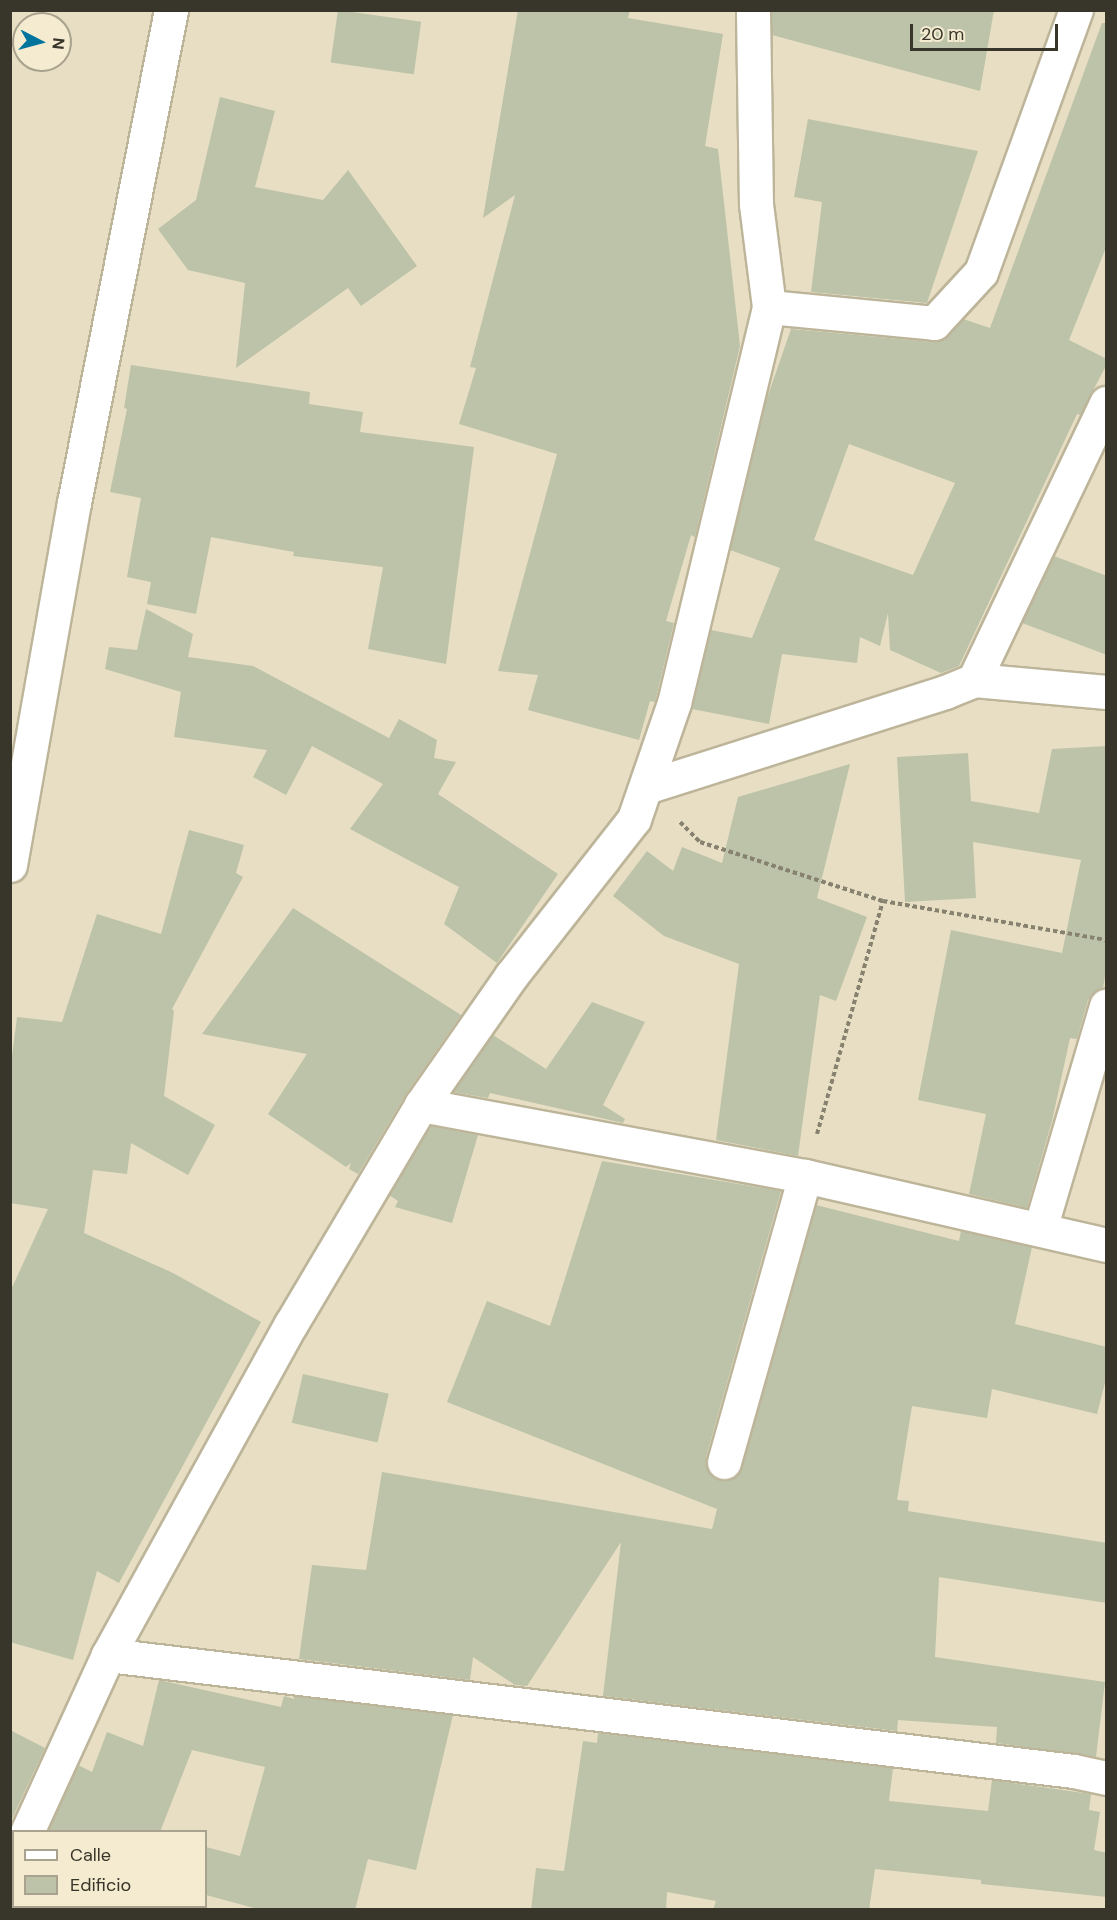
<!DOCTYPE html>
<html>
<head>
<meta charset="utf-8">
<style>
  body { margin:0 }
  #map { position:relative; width:1117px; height:1920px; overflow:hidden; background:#e7dec3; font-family:"DM Sans",sans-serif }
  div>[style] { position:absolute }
  .building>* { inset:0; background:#bcc3a9; transform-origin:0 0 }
  .path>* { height:4px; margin-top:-2px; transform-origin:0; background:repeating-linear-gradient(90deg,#87826f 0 4.5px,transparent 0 7.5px) }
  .roads { filter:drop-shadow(2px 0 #bdb59a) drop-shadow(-2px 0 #bdb59a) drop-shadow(0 2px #bdb59a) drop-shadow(0 -2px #bdb59a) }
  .street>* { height:33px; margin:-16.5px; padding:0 16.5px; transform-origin:16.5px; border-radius:16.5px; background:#fff }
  span { translate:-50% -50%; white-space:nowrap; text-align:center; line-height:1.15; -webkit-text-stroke:4.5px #f4ebd0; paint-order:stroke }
  .frame { position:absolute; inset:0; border:12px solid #38352a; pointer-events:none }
  .legend { position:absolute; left:12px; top:1830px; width:195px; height:78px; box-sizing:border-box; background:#f4ebd0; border:2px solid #a9a28e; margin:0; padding:8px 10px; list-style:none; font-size:18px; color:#38352a }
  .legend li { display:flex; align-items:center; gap:12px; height:30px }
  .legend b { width:30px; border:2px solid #a9a28e }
  .north { position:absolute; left:12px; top:12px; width:60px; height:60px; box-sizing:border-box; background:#f4ebd0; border:2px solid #a9a28e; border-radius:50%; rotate:96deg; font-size:16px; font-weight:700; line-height:24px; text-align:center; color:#38352a }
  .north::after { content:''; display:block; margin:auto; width:21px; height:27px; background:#01749e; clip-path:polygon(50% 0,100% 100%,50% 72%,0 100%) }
  .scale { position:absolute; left:910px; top:24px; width:148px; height:27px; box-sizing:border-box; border:3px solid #38352a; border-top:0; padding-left:8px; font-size:18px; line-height:21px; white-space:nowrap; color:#38352a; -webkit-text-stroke:4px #f4ebd0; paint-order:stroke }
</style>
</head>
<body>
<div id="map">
  <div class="building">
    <div style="left:338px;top:10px;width:84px;height:53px;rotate:8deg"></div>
    <div style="clip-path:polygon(518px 10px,630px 10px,628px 18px,723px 34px,705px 146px,718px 149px,740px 346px,695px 537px,691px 535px,666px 621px,674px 623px,656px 698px,655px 702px,650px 701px,639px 740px,528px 710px,538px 675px,498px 671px,557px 454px,459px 424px,476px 368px,470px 367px,515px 195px,483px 218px)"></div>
    <div style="clip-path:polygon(772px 10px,994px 10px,980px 91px,772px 35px)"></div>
    <div style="clip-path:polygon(evenodd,1102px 23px,1107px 23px,1107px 245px,1069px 340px,1107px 359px,1107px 364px,1080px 415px,1077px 414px,959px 666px,941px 673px,890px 650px,888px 613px,880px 646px,860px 637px,857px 663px,782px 654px,769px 724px,692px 709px,711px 630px,752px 638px,780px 568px,730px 550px,764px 407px,791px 329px,933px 342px,947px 336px,963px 319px,990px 328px,1102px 23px,849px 444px,955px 483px,913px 575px,814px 540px,849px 444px)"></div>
    <div style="clip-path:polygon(220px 97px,275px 111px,255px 187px,323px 200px,348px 170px,417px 266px,361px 306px,348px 288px,236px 368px,245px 283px,188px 270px,158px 229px,196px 200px)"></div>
    <div style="clip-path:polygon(808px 119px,978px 151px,927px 303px,811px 292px,822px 202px,794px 197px)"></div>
    <div style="clip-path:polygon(131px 365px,310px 392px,309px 404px,363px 412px,360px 432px,474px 447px,446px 664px,368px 649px,383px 567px,293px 556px,294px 552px,211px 537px,196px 614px,147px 604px,151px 582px,127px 577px,141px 498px,110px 492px,127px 409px,124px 408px)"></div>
    <div style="clip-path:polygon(1054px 556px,1107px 576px,1107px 655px,1022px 623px)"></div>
    <div style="clip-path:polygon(146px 609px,193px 634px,188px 657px,253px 666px,389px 738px,399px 719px,437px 740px,434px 758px,456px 762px,438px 794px,558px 874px,497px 963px,444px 924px,459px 887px,350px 829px,383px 784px,312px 746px,286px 795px,253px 777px,267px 750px,174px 737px,181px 692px,105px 669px,109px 647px,137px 650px)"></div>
    <div style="clip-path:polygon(1107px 746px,1107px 965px,1103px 988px,1094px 992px,1088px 1000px,1077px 1039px,1070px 1038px,1052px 1121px,1027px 1208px,969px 1194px,986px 1114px,918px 1100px,951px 930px,1062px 953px,1081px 860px,973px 842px,976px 898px,905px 902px,897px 757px,968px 753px,971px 801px,1039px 813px,1052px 749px)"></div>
    <div style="clip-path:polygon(850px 764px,817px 898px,867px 917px,836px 1001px,820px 995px,798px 1156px,716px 1140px,739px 964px,664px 936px,613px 896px,647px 851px,673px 871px,682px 847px,722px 863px,738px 797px)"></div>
    <div style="clip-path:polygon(189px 830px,244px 845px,236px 873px,243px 877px,172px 1009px,174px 1011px,164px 1096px,215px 1125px,188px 1175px,131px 1143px,127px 1174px,93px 1170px,84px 1233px,173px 1273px,261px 1322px,119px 1583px,97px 1571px,73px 1660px,10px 1642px,10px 1292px,48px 1209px,10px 1203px,10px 1072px,17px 1017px,62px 1022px,97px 914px,161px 934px)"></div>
    <div style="clip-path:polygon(293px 908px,461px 1015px,406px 1094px,358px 1174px,349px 1169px,351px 1163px,346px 1167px,268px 1114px,307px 1054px,202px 1034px)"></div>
    <div style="clip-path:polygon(592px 1002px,645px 1022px,603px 1105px,625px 1119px,623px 1123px,490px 1093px,488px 1098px,453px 1092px,493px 1035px,546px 1069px)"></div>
    <div style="clip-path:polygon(430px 1126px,478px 1135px,452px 1223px,395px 1207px,398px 1201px,389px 1195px)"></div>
    <div style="clip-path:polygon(602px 1161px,781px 1191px,706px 1457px,706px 1466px,710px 1475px,719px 1480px,728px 1480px,737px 1476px,742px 1467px,816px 1205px,959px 1241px,961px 1231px,1032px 1247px,1015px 1324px,1107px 1347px,1107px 1375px,1097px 1414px,992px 1389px,987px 1418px,912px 1406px,897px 1500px,909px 1501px,908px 1511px,1107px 1543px,1107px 1603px,939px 1577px,935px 1657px,1105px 1682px,1096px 1757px,996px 1743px,997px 1727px,898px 1720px,897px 1731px,603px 1696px,621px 1542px,527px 1686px,515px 1685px,473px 1657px,470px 1680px,299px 1659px,312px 1565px,366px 1570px,382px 1472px,712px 1529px,717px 1509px,447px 1402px,487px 1301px,550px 1326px)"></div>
    <div style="left:303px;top:1374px;width:88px;height:50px;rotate:13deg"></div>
    <div style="clip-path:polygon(159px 1680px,281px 1707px,284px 1696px,294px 1699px,294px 1696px,453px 1715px,416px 1870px,368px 1859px,355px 1910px,262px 1910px,206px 1895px,206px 1847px,240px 1856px,265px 1767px,192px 1750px,160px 1832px,48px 1832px,78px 1765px,92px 1772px,107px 1732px,143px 1746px)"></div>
    <div style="clip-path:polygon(10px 1730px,45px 1748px,10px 1823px)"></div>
    <div style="clip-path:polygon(598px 1733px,893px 1768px,889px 1801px,988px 1811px,992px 1780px,1091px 1794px,1089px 1810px,1100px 1812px,1094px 1850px,1107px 1853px,1107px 1897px,981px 1884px,981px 1880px,875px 1869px,869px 1910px,713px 1910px,716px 1901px,667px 1892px,666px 1910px,531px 1910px,536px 1868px,564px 1871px,583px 1741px,597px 1743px)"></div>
  </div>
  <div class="path">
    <div style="left:680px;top:822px;width:28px;rotate:45deg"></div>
    <div style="left:700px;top:842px;width:192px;rotate:17.9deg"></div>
    <div style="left:883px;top:901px;width:226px;rotate:9.9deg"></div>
    <div style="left:817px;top:1134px;width:242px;rotate:-74.2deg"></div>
  </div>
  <div class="roads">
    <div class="street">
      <div style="left:769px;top:307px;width:166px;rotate:5.5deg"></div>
      <div style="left:934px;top:323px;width:69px;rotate:-47.3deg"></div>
      <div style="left:981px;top:272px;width:279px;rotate:-70.1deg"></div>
      <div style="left:974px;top:680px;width:307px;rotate:-64.5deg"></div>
      <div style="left:646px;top:787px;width:314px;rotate:-17.6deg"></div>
      <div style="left:945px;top:692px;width:31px;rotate:-22deg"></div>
      <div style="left:974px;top:680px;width:133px;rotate:5.2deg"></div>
      <div style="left:10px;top:865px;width:368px;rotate:-80deg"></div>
      <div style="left:74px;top:503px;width:502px;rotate:-78.87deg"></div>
      <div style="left:421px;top:1105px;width:391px;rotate:10.5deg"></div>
      <div style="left:805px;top:1176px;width:309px;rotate:12.9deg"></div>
      <div style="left:1040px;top:1229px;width:233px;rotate:-73.5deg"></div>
      <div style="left:724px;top:1462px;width:297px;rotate:-74.2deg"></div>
      <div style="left:108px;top:1655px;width:973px;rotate:6.85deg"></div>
      <div style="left:1074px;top:1771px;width:33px;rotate:12deg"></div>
      <div style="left:27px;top:1832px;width:195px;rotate:-65.4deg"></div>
      <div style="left:108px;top:1655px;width:378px;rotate:-61.1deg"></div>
      <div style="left:291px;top:1324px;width:255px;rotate:-59.3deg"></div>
      <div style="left:421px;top:1105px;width:157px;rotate:-55.1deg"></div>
      <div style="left:511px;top:976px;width:199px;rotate:-51.9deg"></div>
      <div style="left:634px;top:819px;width:123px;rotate:-71deg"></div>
      <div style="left:674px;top:703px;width:407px;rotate:-76.5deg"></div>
      <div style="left:769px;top:307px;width:104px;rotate:-97.2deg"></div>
      <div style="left:756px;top:204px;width:194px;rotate:-90.9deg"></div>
      <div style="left:10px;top:1868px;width:7px;rotate:-56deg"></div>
      <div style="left:66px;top:1906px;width:6px;rotate:45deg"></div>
    </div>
  </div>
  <div class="frame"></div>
  <ul class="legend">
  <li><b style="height:8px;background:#fff"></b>Calle</li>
  <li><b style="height:16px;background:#bcc3a9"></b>Edificio</li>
  </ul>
  <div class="north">N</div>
  <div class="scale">20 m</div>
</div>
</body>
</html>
